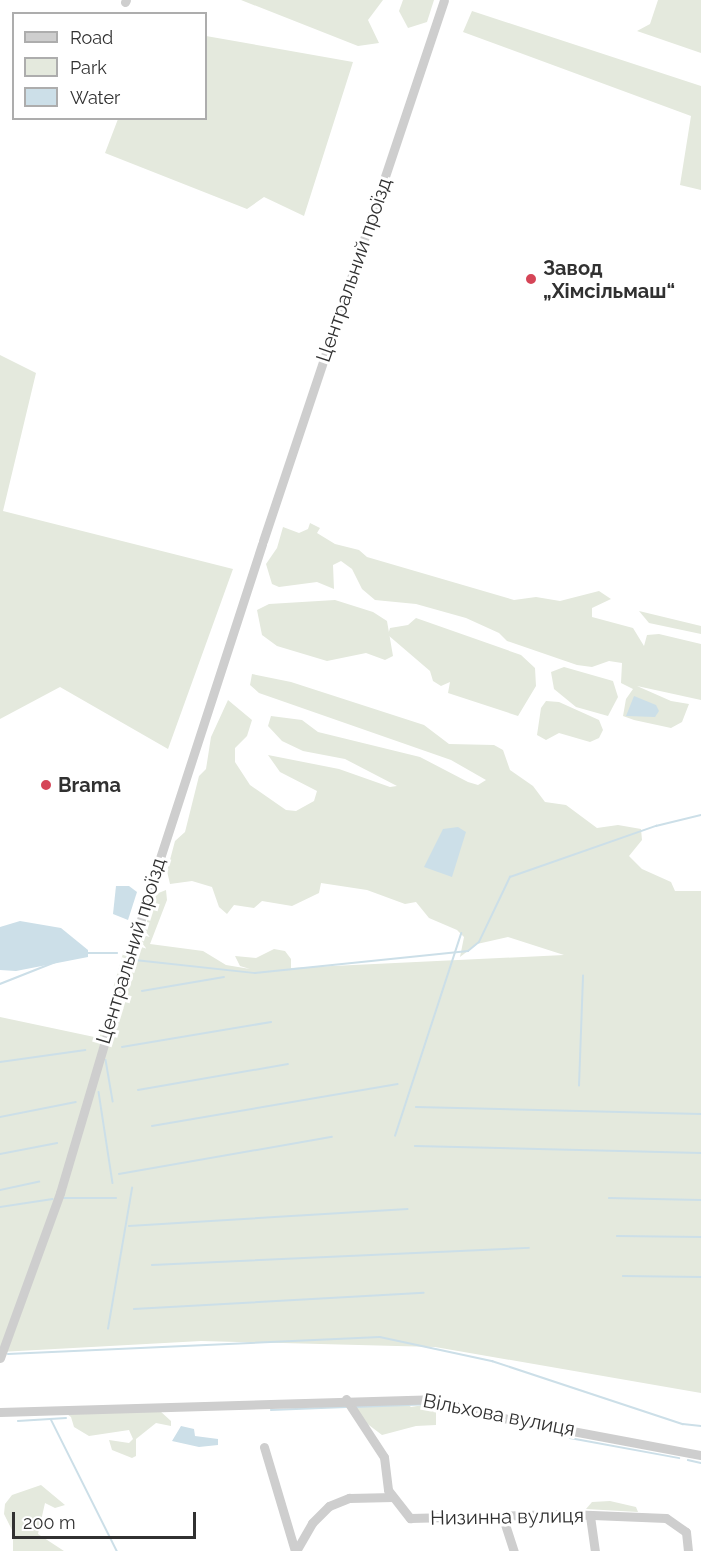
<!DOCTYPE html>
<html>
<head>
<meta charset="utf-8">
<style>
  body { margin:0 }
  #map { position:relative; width:701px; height:1551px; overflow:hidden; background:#fff; font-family:Raleway,sans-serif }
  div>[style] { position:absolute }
  .green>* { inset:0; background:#e4e9dd }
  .water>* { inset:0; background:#ccdfe8 }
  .stream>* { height:1.5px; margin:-0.75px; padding:0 0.75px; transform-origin:0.75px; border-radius:0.75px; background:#ccdfe8 }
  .minor>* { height:9px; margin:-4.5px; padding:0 4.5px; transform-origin:4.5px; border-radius:4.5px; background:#cecece }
  .dots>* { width:16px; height:16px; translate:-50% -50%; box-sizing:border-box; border:3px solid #fff; border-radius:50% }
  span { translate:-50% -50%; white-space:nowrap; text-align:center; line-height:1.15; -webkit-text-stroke:6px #fff; paint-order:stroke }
  .poi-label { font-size:20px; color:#313131; font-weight:700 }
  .left { translate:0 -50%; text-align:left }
  .street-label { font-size:20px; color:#313131 }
  .legend { position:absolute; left:12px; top:12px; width:195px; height:108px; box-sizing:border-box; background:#fff; border:2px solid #adadad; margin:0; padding:8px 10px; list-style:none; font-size:18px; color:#313131 }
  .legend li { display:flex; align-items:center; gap:12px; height:30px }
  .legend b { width:30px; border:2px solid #adadad }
  .scale { position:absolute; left:12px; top:1512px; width:184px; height:27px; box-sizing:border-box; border:3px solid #313131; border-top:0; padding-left:8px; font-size:18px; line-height:21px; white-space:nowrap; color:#313131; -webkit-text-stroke:4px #fff; paint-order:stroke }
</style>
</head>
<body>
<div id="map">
  <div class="green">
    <div style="clip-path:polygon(241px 0,383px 0,368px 20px,379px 43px,358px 46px)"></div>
    <div style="clip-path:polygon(403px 0,434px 0,427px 22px,408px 28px,399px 11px)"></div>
    <div style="clip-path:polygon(658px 0,701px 0,701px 53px,637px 31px,650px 24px)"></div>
    <div style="clip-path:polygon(472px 11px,701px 86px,701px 190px,680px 185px,691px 116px,463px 32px)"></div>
    <div style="clip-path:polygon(206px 36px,353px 62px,304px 216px,264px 197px,247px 209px,105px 153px,118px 119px,206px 118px)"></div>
    <div style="clip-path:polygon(0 355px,36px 373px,3px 511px,233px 569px,168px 749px,60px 687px,0 719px)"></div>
    <div style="clip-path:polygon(310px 523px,320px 528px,317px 533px,335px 544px,359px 550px,367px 557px,514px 600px,536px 597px,560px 601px,599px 591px,611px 599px,592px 608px,592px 617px,633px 628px,644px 646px,647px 635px,659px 634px,701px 644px,701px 700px,637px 686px,671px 701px,689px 704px,682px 722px,671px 728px,634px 720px,623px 716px,626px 699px,633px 689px,621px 683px,622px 663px,609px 661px,592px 667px,577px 665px,507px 641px,499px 633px,466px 618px,416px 604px,375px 600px,362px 589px,352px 569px,341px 561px,333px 565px,334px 589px,317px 582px,279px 587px,272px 584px,266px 564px,277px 548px,283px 527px,299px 533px,308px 529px)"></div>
    <div style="clip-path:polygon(335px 600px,373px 612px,387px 621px,393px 656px,385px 660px,366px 653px,327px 661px,277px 646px,262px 635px,257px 610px,269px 604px)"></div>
    <div style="clip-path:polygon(639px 611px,701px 626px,701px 634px,649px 623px)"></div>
    <div style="clip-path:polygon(416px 618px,521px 655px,535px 668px,536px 686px,518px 716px,448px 693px,450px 682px,441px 686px,433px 681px,430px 671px,388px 635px,390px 628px,408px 625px)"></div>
    <div style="clip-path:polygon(564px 667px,613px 681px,618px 697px,608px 716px,576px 707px,554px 689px,551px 672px)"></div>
    <div style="clip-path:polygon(252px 674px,291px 682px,424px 725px,449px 744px,494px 745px,503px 750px,510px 770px,533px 786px,545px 802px,566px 805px,597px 828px,618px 825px,641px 829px,642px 840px,629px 856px,642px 869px,671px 882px,675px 891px,701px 891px,701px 1393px,435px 1347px,201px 1341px,0 1352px,0 1017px,99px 1038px,124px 950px,137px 952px,156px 894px,166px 890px,167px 900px,150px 944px,203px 951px,226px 965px,250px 969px,240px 966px,235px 956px,256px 958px,274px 949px,285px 951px,291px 959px,291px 968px,564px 955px,508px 937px,477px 944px,460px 957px,464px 937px,457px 930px,429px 918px,416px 902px,405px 904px,367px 890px,321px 883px,319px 893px,292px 906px,262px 901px,254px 908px,234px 905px,227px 914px,219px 907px,212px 887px,192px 881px,170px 884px,167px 871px,175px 841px,185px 832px,199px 776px,206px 769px,211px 737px,228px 700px,252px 720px,247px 736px,235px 748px,235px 762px,250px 785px,286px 810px,296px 811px,314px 801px,317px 791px,280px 772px,268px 755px,339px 769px,390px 787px,397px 786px,345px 759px,303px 751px,282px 741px,268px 726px,271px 716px,302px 720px,318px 732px,420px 757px,468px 782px,478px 785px,486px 780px,451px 760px,259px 693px,250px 685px)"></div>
    <div style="clip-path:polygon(546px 701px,559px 702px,599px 720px,603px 730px,599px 738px,590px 742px,559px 733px,546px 740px,537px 735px,541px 708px)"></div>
    <div style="clip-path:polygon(406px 1403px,411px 1407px,436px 1403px,436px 1425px,416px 1426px,382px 1435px,357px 1416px,355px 1405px)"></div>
    <div style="clip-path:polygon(160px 1411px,171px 1421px,171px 1426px,156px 1423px,136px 1439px,136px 1456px,132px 1458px,112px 1450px,109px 1440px,129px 1443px,133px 1439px,129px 1430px,89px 1436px,74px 1427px,71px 1417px,64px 1412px)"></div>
    <div style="clip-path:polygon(41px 1485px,65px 1505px,55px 1508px,45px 1503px,38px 1534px,64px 1551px,13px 1551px,13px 1532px,4px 1514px,5px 1504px,12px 1495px)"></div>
    <div style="clip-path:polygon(610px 1501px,636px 1507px,638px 1512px,586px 1509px,592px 1502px)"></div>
  </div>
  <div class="water">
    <div style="clip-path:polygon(634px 696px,656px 705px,659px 711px,655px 717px,626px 716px)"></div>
    <div style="clip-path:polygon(458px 827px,466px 832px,452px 877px,424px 867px,443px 829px)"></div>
    <div style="clip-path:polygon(116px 886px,129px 886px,137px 892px,128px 920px,113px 914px)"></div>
    <div style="clip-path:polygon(20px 921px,61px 928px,88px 950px,88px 957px,16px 971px,0 970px,0 927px)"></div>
    <div style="clip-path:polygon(181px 1426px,194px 1429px,195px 1436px,218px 1439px,218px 1445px,199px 1447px,172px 1441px)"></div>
  </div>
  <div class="stream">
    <div style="left:88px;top:953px;width:29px"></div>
    <div style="left:135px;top:960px;width:121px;rotate:6.2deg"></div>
    <div style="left:255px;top:973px;width:214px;rotate:-5.9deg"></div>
    <div style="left:468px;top:951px;width:14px;rotate:-39deg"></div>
    <div style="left:479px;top:942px;width:72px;rotate:-64.5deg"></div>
    <div style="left:510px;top:877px;width:155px;rotate:-19.3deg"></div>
    <div style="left:656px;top:826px;width:46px;rotate:-13.7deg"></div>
    <div style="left:0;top:984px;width:62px;rotate:-21.6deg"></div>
    <div style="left:142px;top:991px;width:83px;rotate:-9.7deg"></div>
    <div style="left:122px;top:1047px;width:151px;rotate:-9.5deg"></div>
    <div style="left:106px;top:1060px;width:42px;rotate:80.3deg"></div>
    <div style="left:0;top:1062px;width:86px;rotate:-8deg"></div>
    <div style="left:579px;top:1086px;width:110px;rotate:-87.9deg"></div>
    <div style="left:138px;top:1090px;width:152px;rotate:-9.8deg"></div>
    <div style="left:99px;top:1092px;width:92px;rotate:81.3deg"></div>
    <div style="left:416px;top:1107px;width:285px;rotate:1.4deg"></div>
    <div style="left:0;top:1117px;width:77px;rotate:-11.2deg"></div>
    <div style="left:152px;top:1126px;width:249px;rotate:-9.7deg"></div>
    <div style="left:395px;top:1136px;width:213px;rotate:-71.9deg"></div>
    <div style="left:415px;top:1146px;width:286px;rotate:1.4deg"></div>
    <div style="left:0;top:1154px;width:58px;rotate:-10.9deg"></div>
    <div style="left:119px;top:1174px;width:216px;rotate:-9.9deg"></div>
    <div style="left:0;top:1190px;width:40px;rotate:-12deg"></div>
    <div style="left:63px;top:1198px;width:53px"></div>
    <div style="left:609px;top:1198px;width:92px;rotate:1.2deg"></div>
    <div style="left:0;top:1207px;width:53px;rotate:-8.7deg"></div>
    <div style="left:129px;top:1226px;width:279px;rotate:-3.5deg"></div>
    <div style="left:617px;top:1236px;width:84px;rotate:0.7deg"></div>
    <div style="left:152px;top:1265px;width:377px;rotate:-2.6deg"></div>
    <div style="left:623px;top:1276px;width:78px;rotate:0.7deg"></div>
    <div style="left:134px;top:1309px;width:290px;rotate:-3.2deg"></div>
    <div style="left:108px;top:1329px;width:143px;rotate:-80.3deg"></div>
    <div style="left:8px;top:1354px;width:372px;rotate:-2.6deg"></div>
    <div style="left:380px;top:1337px;width:115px;rotate:12.1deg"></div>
    <div style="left:492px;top:1361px;width:201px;rotate:18.3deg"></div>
    <div style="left:683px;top:1424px;width:18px;rotate:6deg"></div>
    <div style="left:356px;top:1407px;width:77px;rotate:-2.2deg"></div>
    <div style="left:271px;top:1410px;width:75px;rotate:-2.3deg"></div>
    <div style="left:51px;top:1419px;width:148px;rotate:63.4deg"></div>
    <div style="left:18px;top:1421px;width:48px;rotate:-3.6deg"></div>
    <div style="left:570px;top:1438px;width:111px;rotate:10.4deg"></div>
    <div style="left:688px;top:1460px;width:13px;rotate:13deg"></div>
  </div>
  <div class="minor">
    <div style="left:125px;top:2px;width:2px;rotate:-63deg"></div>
    <div style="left:263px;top:541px;width:570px;rotate:-71.5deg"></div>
    <div style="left:0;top:1358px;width:176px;rotate:-70deg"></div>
    <div style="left:60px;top:1193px;width:314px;rotate:-73.5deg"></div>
    <div style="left:149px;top:892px;width:366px;rotate:-72deg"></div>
    <div style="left:346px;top:1399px;width:69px;rotate:56.8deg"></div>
    <div style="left:384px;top:1457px;width:33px;rotate:83deg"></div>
    <div style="left:388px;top:1490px;width:36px;rotate:52deg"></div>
    <div style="left:410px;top:1518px;width:158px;rotate:-1.5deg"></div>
    <div style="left:568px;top:1514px;width:98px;rotate:2.3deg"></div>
    <div style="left:666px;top:1518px;width:24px;rotate:35deg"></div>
    <div style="left:686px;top:1532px;width:19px;rotate:84deg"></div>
    <div style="left:0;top:1412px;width:433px;rotate:-1.7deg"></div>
    <div style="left:433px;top:1399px;width:73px;rotate:15.2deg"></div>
    <div style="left:503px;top:1418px;width:201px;rotate:10.6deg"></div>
    <div style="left:264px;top:1447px;width:109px;rotate:73.4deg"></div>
    <div style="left:502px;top:1515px;width:38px;rotate:72deg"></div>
    <div style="left:590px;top:1516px;width:35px;rotate:82deg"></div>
    <div style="left:296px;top:1551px;width:32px;rotate:-60deg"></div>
    <div style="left:312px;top:1523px;width:24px;rotate:-45deg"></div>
    <div style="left:329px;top:1506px;width:22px;rotate:-22deg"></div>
    <div style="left:349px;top:1498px;width:44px;rotate:-1.3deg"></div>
  </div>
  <div class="dots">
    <div style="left:531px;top:279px;background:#d54557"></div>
    <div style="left:46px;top:785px;background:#d54557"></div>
  </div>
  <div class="poi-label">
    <span class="left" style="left:543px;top:280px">Завод<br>„Хімсільмаш“</span>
    <span class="left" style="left:58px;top:785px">Brama</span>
  </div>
  <div class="street-label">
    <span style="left:354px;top:270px;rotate:-71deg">Центральний проїзд</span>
    <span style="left:131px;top:951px;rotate:-73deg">Центральний проїзд</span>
    <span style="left:499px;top:1415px;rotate:11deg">Вільхова вулиця</span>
    <span style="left:507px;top:1517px;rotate:-1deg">Низинна вулиця</span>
  </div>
  <ul class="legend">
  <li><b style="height:8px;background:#cecece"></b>Road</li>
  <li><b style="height:16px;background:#e4e9dd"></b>Park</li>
  <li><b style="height:16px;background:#ccdfe8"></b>Water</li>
  </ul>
  <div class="scale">200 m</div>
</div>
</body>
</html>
